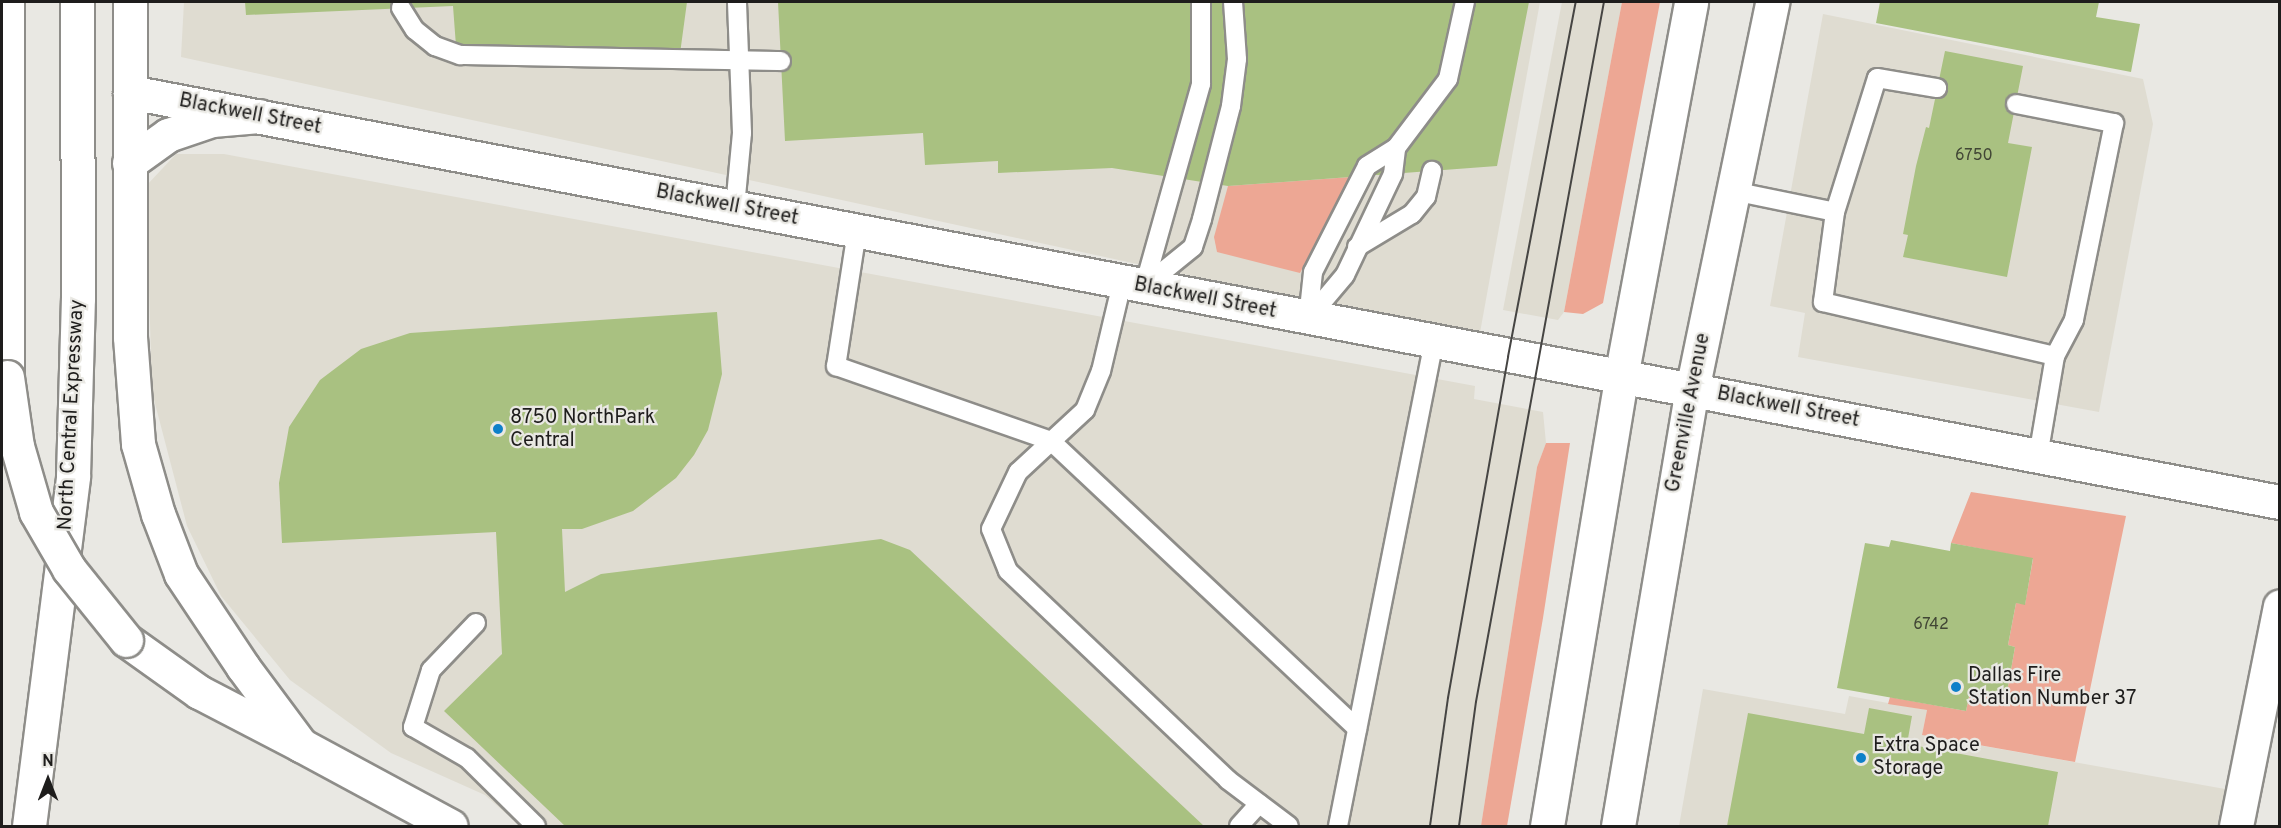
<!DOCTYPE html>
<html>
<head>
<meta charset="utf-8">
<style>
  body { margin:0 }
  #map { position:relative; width:2281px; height:828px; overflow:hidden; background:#e9e8e3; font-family:Overpass,sans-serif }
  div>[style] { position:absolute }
  .built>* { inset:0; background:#dfdcd1 }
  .green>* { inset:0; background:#eda794 }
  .building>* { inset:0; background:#a9c181 }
  .roads { filter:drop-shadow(2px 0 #8e8d89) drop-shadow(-2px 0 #8e8d89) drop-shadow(0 2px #8e8d89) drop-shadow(0 -2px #8e8d89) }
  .service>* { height:18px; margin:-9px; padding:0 9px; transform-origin:9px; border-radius:9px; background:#fff }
  .minor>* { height:33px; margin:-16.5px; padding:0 16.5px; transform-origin:16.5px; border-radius:16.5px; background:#fff }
  .secondary>* { height:33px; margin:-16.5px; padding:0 16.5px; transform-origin:16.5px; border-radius:16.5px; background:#fff }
  .primary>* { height:33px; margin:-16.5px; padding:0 16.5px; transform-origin:16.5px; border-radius:16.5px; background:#fff }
  .motorway>* { height:33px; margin:-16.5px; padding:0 16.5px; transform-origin:16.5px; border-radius:16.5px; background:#fff }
  .tram>* { height:1.5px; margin:-0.75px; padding:0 0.75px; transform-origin:0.75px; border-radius:0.75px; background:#464543 }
  .bridges { filter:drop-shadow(2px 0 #8e8d89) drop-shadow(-2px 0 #8e8d89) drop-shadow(0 2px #8e8d89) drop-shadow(0 -2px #8e8d89) }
  .motorway-bridge>* { height:33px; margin:-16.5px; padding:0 16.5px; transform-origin:16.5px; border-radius:16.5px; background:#fff }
  .dots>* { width:16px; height:16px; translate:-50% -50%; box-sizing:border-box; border:3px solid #e9e8e3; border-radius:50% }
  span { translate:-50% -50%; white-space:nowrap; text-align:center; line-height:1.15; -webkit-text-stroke:4.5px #e9e8e3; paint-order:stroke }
  .number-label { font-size:16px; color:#414635 }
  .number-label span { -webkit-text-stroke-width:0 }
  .street-label { font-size:20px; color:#1e1d1c }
  .poi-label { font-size:20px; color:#1e1d1c }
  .left { translate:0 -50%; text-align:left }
  .frame { position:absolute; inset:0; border:3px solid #1e1d1c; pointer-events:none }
  .north { position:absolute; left:18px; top:750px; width:60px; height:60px; -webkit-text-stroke:4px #e9e8e3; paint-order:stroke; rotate:0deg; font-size:16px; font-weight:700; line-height:24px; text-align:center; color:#1e1d1c }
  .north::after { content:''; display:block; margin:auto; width:21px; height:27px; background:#1e1d1c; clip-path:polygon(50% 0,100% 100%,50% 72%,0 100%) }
</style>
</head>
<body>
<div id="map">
  <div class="built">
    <div style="clip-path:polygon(184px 2px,1540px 2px,1479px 338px,181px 57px)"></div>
    <div style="clip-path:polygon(1562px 2px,1622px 2px,1564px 312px,1558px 320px,1503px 310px)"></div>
    <div style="clip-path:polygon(1823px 14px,2143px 79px,2153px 124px,2099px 412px,1798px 357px,1805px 313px,1770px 306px)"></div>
    <div style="clip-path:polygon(176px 154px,224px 154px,1475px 386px,1474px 399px,1543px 412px,1546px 443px,1537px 467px,1481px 826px,520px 826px,485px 795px,391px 753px,290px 680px,221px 596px,187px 526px,152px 392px,146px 186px)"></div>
    <div style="clip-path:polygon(1703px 689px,1845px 714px,1849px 696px,1927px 710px,1922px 735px,2225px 789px,2217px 826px,1679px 826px)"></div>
  </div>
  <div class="green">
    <div style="clip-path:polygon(1622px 2px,1660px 2px,1603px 303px,1583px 314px,1564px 312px)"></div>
    <div style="clip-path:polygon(1351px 177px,1300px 273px,1217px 252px,1214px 237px,1228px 186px)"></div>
    <div style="clip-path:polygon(1546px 443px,1570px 443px,1543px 618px,1507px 826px,1481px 826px,1537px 467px)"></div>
    <div style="clip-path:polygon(1971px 492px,2126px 516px,2075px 762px,1922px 735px,1927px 710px,1888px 704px,1890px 697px,1966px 711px,1970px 692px,2006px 698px,2015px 647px,2008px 645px,2016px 603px,2025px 604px,2033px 559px,1951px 543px)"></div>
  </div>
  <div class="building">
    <div style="clip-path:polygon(245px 2px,687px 2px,679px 61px,456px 46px,453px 6px,246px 15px)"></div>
    <div style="clip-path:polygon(778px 2px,1529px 2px,1497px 166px,1228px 186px,1112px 168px,998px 173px,998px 161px,925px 165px,923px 133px,785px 141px)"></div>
    <div style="clip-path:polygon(1880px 2px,2099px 2px,2096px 17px,2140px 24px,2131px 72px,1876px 23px)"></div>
    <div style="clip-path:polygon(1945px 51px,2023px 66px,2008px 143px,2032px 147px,2007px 277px,1903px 257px,1908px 235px,1903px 234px,1916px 166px,1926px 127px,1929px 128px)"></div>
    <div style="clip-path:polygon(717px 312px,722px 374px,708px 430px,694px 455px,676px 478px,633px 511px,582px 529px,562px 529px,565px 592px,601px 574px,881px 539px,910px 550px,1204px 826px,565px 826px,444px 711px,502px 654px,496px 532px,282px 543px,279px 483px,289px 427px,320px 380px,361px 349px,410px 333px)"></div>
    <div style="clip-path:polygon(1891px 540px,1950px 551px,1951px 543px,2033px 558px,2025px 605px,2016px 603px,2008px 645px,2015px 647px,2006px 698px,1970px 692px,1966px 711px,1837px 688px,1865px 543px,1889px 547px)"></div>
    <div style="clip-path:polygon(1869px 708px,1912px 716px,1907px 744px,2058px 772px,2048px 826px,1727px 826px,1748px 713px,1864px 734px)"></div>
  </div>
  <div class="roads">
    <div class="service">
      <div style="left:401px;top:8px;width:26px;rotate:58deg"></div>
      <div style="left:415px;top:30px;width:26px;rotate:39deg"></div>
      <div style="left:435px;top:46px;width:27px;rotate:20deg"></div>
      <div style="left:460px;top:55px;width:321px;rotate:1.1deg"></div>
      <div style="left:2016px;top:104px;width:100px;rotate:11deg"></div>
      <div style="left:2114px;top:123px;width:201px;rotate:101.5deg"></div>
      <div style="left:2074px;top:320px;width:41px;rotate:117.8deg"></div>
      <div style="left:1733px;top:191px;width:104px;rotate:11.6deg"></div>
      <div style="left:1835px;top:212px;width:91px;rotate:97.6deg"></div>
      <div style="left:1823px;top:302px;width:238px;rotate:13.1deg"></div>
      <div style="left:2055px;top:356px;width:101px;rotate:99.6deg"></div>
      <div style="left:735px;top:207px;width:74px;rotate:-84.6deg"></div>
      <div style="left:742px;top:133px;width:131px;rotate:-92.2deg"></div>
      <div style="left:1835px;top:212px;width:140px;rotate:-72.6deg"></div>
      <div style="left:1877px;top:78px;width:61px;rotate:9.5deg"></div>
      <div style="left:857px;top:231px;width:137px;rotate:98.8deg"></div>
      <div style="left:836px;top:366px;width:228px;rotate:19.2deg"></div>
      <div style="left:1051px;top:441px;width:420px;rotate:43.2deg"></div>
      <div style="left:1357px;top:247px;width:64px;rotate:-31deg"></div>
      <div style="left:1412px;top:214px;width:22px;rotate:-51deg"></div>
      <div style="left:1426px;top:197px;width:27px;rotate:-77deg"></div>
      <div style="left:1122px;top:283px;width:90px;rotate:103.4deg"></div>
      <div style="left:1101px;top:371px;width:42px;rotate:112.3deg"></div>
      <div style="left:1085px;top:410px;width:91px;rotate:137.2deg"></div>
      <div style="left:1018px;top:472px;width:63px;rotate:115.3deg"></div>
      <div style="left:991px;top:529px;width:45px;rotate:68deg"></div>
      <div style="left:1008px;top:571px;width:303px;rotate:43.5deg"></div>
      <div style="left:1228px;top:780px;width:76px;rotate:37deg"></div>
      <div style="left:1145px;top:286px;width:62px;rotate:-39.1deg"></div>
      <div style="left:1193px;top:247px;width:29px;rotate:-72deg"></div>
      <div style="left:1202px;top:219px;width:117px;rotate:-75.6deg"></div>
      <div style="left:1231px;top:106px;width:47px;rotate:-82.7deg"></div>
      <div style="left:1237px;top:59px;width:57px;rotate:-94deg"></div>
      <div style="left:1144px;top:287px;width:211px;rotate:-74.3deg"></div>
      <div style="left:1201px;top:84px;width:82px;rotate:-90deg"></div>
      <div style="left:1308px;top:319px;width:47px;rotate:-83.9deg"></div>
      <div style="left:1313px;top:272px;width:119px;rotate:-63deg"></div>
      <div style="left:1367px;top:166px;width:34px;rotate:-32deg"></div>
      <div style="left:1396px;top:148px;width:86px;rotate:-53deg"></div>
      <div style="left:1448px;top:79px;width:79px;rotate:-77.6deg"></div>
      <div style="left:1308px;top:319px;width:57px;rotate:-49.9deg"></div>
      <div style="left:1345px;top:275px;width:112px;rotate:-64.6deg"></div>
      <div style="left:1393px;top:174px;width:26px;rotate:-83deg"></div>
      <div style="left:476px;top:623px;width:65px;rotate:133.8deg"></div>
      <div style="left:431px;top:670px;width:60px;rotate:107.5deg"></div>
      <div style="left:413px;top:727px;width:62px;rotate:29.9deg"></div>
      <div style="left:467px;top:758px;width:97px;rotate:44.6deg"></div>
      <div style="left:1239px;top:826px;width:30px;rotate:-48deg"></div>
      <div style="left:1338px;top:826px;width:492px;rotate:-78.8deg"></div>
    </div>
    <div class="minor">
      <div style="left:130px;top:92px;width:2189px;rotate:10.8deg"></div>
      <div style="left:2236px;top:826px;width:224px;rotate:-78.7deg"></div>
    </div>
    <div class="secondary">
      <div style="left:130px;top:2px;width:335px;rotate:90deg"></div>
      <div style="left:130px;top:337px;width:107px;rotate:85.7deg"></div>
      <div style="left:138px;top:444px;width:73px;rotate:74.1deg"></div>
      <div style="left:158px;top:514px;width:64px;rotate:69deg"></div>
      <div style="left:181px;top:574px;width:112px;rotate:56.3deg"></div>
      <div style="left:243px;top:667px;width:97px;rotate:53.4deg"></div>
      <div style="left:129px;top:163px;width:48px;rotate:-35.7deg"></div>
      <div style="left:168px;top:135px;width:46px;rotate:-18.8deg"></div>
      <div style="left:212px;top:120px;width:47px;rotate:-4.9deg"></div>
      <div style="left:29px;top:826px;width:353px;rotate:-82.8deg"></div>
      <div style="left:73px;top:476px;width:178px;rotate:-88.4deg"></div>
      <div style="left:78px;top:298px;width:296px;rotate:-90.2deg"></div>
      <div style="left:1547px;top:826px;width:455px;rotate:-80.6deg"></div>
      <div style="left:1621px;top:377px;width:381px;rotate:-79.4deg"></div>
      <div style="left:1618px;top:826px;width:442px;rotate:-80.4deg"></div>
      <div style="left:1692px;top:390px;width:396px;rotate:-78.3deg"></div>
    </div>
    <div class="primary">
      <div style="left:301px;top:745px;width:170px;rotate:28.4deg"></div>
    </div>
    <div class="motorway">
      <div style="left:7px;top:2px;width:375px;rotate:90deg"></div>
      <div style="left:126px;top:640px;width:90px;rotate:35.5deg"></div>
      <div style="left:199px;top:692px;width:115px;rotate:27.5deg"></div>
    </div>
  </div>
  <div class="tram">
    <div style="left:1430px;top:826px;width:129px;rotate:-82deg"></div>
    <div style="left:1448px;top:698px;width:346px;rotate:-80deg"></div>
    <div style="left:1508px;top:357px;width:361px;rotate:-79.2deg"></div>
    <div style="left:1459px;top:826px;width:125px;rotate:-82.2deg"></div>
    <div style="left:1476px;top:702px;width:712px;rotate:-79.64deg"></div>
  </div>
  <div class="bridges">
    <div class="motorway-bridge">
      <div style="left:7px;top:377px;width:70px;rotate:81.8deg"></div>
      <div style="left:17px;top:446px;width:69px;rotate:73.9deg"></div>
      <div style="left:36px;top:512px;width:66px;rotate:59.9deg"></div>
      <div style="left:69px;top:569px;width:91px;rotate:51.2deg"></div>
    </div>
  </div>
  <div class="dots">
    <div style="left:498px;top:429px;background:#0e80c9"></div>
    <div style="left:1956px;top:687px;background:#0e80c9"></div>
    <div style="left:1861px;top:758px;background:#0e80c9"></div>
  </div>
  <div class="number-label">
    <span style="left:1974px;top:156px">6750</span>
    <span style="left:1931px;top:625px">6742</span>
  </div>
  <div class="street-label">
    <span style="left:250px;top:115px;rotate:11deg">Blackwell Street</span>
    <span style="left:727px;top:206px;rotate:11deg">Blackwell Street</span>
    <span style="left:1205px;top:299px;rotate:11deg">Blackwell Street</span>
    <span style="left:1788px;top:408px;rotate:11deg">Blackwell Street</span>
    <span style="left:1689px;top:413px;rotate:-79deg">Greenville Avenue</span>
    <span style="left:72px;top:415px;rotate:-87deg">North Central Expressway</span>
  </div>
  <div class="poi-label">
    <span class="left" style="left:510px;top:430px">8750 NorthPark<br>Central</span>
    <span class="left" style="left:1968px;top:688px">Dallas Fire<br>Station Number 37</span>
    <span class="left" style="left:1873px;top:758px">Extra Space<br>Storage</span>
  </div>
  <div class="frame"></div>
  <div class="north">N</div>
</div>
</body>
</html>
